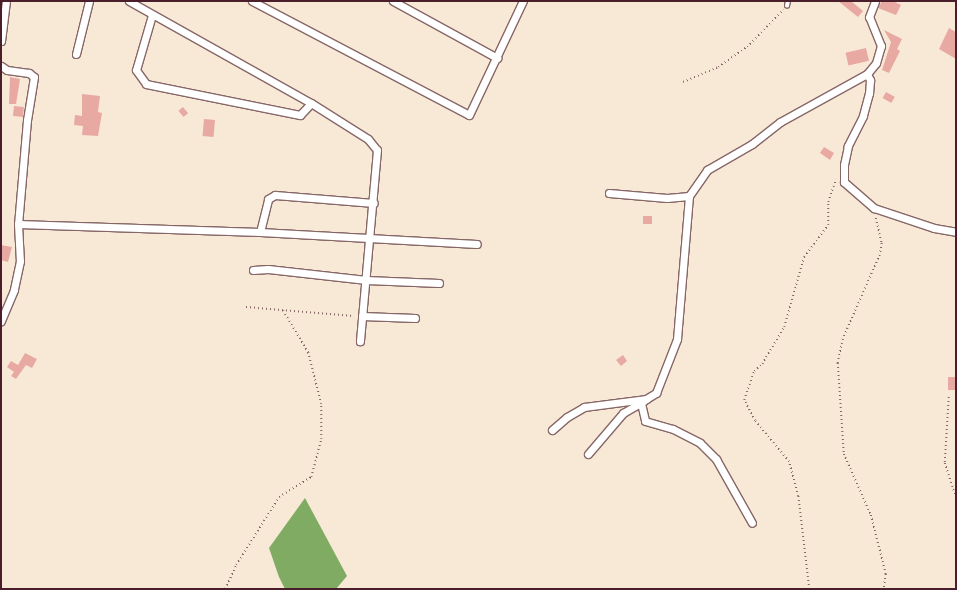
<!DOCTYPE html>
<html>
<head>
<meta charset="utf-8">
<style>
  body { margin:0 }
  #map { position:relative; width:957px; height:590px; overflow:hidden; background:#f8e9d7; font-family:"IM FELL French Canon",serif }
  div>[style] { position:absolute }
  .forest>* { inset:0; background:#7fab63 }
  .building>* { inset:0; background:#e9a9a3; transform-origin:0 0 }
  .path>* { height:1.5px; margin-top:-0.75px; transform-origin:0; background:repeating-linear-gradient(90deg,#876667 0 1px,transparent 0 4px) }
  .roads { filter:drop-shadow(1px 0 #876667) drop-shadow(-1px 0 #876667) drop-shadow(0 1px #876667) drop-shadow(0 -1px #876667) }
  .lane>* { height:3.5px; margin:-1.75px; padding:0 1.75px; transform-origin:1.75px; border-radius:1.75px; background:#fff }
  .street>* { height:7px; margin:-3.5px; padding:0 3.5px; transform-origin:3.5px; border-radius:3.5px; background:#fff }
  span { translate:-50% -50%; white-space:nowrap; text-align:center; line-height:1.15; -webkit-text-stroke:3px #fff; paint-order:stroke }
  .frame { position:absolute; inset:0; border:2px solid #4a1f2b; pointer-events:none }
</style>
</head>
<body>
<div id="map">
  <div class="forest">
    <div style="clip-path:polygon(305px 498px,347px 576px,336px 589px,285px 589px,279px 577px,269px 548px)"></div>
  </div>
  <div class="building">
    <div style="clip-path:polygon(838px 1px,851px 1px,863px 11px,858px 17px)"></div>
    <div style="clip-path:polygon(882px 1px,893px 1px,901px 5px,896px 15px,878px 8px)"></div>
    <div style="clip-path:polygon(949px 28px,956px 32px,956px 59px,939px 49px)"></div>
    <div style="clip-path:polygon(884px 30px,902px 39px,897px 49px,900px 51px,889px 73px,882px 70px,891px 42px)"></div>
    <div style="left:866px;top:48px;width:13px;height:21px;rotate:77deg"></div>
    <div style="clip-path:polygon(10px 77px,20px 79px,16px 104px,9px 104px)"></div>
    <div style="left:886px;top:92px;width:10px;height:7px;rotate:29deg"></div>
    <div style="clip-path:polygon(82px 94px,100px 96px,98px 112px,102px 113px,98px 136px,82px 135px,83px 126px,74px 125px,75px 115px,82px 116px)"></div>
    <div style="left:14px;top:106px;width:10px;height:10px;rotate:6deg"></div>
    <div style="left:183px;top:107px;width:8px;height:6px;rotate:50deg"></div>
    <div style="left:204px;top:119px;width:11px;height:17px;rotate:5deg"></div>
    <div style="clip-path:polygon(824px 147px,834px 153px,830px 160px,820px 153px)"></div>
    <div style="left:643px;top:216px;width:9px;height:8px"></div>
    <div style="clip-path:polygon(1px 245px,12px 247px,8px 262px,1px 260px)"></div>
    <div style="clip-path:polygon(25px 353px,37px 359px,32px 368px,26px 365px,16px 379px,11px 376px,14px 372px,7px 367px,11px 361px,18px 365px)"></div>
    <div style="clip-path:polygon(623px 355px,627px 361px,621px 366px,616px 360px)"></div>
    <div style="left:948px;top:377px;width:8px;height:13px"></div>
  </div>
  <div class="path">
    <div style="left:683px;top:82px;width:38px;rotate:-23deg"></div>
    <div style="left:718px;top:67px;width:35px;rotate:-35deg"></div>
    <div style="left:747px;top:47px;width:52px;rotate:-45.8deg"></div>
    <div style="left:876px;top:218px;width:26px;rotate:77deg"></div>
    <div style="left:882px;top:243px;width:12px;rotate:99deg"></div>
    <div style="left:880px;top:255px;width:92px;rotate:113.8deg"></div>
    <div style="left:843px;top:339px;width:25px;rotate:102deg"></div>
    <div style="left:838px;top:363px;width:91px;rotate:86.2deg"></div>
    <div style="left:844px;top:454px;width:67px;rotate:66.1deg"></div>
    <div style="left:871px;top:515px;width:61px;rotate:75.7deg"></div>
    <div style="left:886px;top:574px;width:15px;rotate:98deg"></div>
    <div style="left:246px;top:307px;width:108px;rotate:4.8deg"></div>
    <div style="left:949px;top:397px;width:66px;rotate:93.5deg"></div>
    <div style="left:945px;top:463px;width:35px;rotate:72deg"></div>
    <div style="left:225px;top:589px;width:26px;rotate:-65deg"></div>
    <div style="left:236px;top:565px;width:80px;rotate:-57.7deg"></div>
    <div style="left:279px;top:497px;width:38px;rotate:-32deg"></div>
    <div style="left:311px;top:477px;width:39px;rotate:-75deg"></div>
    <div style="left:321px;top:439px;width:35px;rotate:-90deg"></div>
    <div style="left:321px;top:404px;width:53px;rotate:-104.3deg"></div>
    <div style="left:308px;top:353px;width:49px;rotate:-120.8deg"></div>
    <div style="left:809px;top:589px;width:94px;rotate:-96.7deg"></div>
    <div style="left:798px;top:496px;width:35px;rotate:-105deg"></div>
    <div style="left:789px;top:462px;width:53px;rotate:-129.7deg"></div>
    <div style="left:755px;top:421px;width:24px;rotate:-118deg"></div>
    <div style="left:744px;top:400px;width:31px;rotate:-71deg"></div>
    <div style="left:754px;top:371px;width:11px;rotate:-41deg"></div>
    <div style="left:762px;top:364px;width:43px;rotate:-59.3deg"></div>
    <div style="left:784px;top:327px;width:73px;rotate:-74.1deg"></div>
    <div style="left:804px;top:257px;width:40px;rotate:-53deg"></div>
    <div style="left:828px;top:225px;width:23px;rotate:-90deg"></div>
    <div style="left:828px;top:202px;width:24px;rotate:-71deg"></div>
  </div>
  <div class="roads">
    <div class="lane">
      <div style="left:787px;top:6px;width:5px;rotate:-79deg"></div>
    </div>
    <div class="street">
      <div style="left:129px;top:1px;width:209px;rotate:29.3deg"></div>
      <div style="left:311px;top:103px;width:67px;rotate:32.3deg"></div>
      <div style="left:368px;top:139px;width:14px;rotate:51deg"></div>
      <div style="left:377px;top:150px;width:192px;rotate:95.1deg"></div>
      <div style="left:252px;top:1px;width:245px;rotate:27.7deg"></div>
      <div style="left:469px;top:115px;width:126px;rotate:-64.7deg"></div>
      <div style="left:393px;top:1px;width:119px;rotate:28.7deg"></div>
      <div style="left:152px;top:15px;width:57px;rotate:106.2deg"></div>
      <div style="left:136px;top:70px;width:17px;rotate:54deg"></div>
      <div style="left:146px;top:84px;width:157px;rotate:11.4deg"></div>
      <div style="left:300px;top:115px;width:16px;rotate:-47deg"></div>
      <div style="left:1px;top:41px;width:40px;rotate:-82.9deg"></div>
      <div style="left:76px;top:54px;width:55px;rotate:-76.2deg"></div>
      <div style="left:1px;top:66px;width:7px;rotate:34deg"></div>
      <div style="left:7px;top:70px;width:22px;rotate:8deg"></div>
      <div style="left:29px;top:73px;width:6px;rotate:39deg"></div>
      <div style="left:34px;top:77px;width:44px;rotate:99.2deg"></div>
      <div style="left:27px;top:120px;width:104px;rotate:94.9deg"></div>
      <div style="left:18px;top:224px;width:37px;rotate:87deg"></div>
      <div style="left:20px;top:261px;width:30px;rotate:102deg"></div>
      <div style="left:14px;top:290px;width:34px;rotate:113deg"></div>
      <div style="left:867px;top:74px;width:7px;rotate:63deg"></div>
      <div style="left:870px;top:80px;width:13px;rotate:94deg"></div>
      <div style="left:869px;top:93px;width:24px;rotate:105deg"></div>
      <div style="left:863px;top:116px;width:34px;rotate:117deg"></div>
      <div style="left:848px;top:146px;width:19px;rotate:102deg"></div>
      <div style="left:844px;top:165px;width:17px;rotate:90deg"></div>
      <div style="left:844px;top:182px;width:40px;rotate:41deg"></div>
      <div style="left:874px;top:208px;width:63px;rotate:18.4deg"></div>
      <div style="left:934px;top:228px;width:22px;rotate:10deg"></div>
      <div style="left:609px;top:193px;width:58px;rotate:4.9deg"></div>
      <div style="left:667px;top:198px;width:22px;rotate:-5deg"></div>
      <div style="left:18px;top:224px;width:242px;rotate:1.9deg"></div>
      <div style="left:260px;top:232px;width:217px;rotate:3.2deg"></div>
      <div style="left:260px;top:232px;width:34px;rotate:-76deg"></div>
      <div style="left:268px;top:199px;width:8px;rotate:-30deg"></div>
      <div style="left:275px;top:195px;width:99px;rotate:4.6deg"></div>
      <div style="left:253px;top:270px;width:15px;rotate:-4deg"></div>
      <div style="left:268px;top:269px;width:99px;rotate:6.4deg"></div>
      <div style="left:366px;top:280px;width:73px;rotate:2.4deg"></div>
      <div style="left:362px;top:316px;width:53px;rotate:2.2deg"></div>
      <div style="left:641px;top:403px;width:18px;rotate:77deg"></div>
      <div style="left:645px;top:421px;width:29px;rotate:16deg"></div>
      <div style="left:673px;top:429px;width:30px;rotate:27deg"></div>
      <div style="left:700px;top:443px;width:23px;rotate:45deg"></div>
      <div style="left:716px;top:459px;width:73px;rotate:60.6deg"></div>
      <div style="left:552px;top:430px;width:20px;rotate:-41deg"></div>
      <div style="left:567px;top:417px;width:20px;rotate:-30deg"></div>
      <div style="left:584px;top:407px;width:63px;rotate:-7.4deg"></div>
      <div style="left:646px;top:399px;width:12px;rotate:-31deg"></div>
      <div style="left:656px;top:393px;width:58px;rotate:-68.7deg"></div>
      <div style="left:677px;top:339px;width:144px;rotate:-85.2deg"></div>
      <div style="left:689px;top:196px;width:32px;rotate:-55deg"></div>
      <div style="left:707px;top:170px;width:52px;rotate:-30deg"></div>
      <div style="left:752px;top:144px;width:36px;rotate:-38deg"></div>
      <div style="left:780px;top:122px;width:99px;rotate:-28.9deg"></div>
      <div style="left:867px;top:74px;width:14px;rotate:-51deg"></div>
      <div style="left:876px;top:63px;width:18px;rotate:-74deg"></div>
      <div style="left:881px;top:46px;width:31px;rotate:-112deg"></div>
      <div style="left:869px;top:17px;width:17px;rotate:-69deg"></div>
      <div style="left:588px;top:454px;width:54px;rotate:-49.5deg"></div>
      <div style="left:623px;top:413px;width:24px;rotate:-30deg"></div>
    </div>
  </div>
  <div class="frame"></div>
</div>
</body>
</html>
